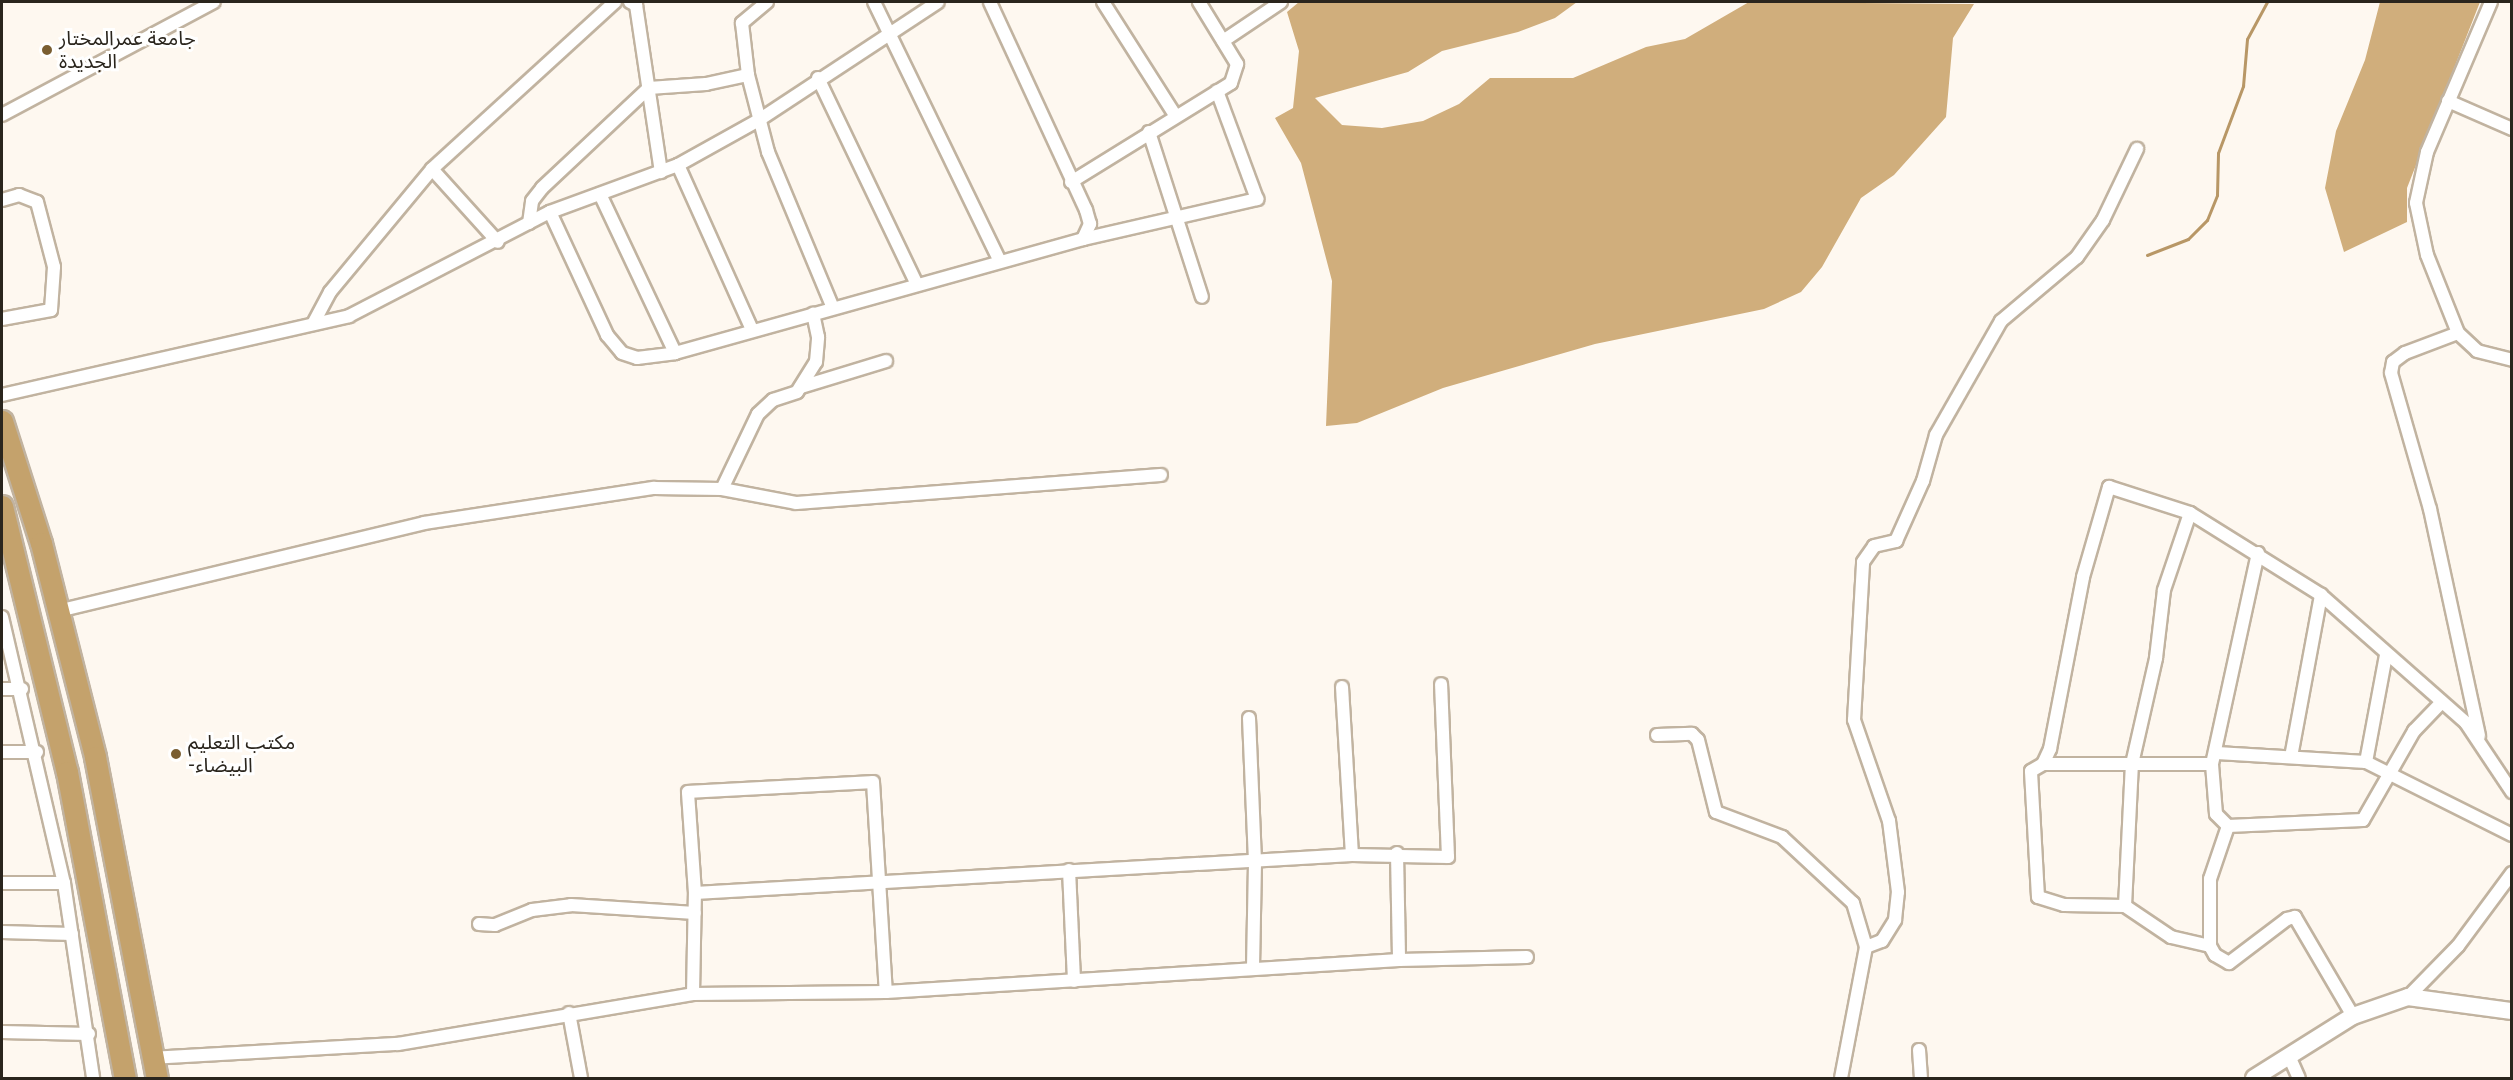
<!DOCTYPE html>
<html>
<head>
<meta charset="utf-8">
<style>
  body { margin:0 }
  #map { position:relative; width:2513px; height:1080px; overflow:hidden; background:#fef8f0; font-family:"Fira Sans Condensed","Noto Sans Arabic",sans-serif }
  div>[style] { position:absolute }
  .forest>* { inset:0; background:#d0ae7c }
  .stream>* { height:3px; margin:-1.5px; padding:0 1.5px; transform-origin:1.5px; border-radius:1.5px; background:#b89766 }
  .roads { filter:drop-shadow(2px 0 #c1b3a0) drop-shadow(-2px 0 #c1b3a0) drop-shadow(0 2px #c1b3a0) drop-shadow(0 -2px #c1b3a0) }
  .minor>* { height:12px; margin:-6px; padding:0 6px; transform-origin:6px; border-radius:6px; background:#fff }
  .tertiary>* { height:16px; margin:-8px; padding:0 8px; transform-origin:8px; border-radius:8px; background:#fff }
  .trunk>* { height:21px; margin:-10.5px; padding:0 10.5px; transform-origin:10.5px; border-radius:10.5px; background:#c4a26c }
  .dots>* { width:16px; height:16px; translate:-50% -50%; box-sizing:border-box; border:3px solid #fff; border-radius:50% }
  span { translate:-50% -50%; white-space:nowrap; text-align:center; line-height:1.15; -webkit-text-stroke:6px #fff; paint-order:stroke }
  .poi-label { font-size:20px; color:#2a251d }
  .left { translate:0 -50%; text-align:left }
  .frame { position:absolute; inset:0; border:3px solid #2a251d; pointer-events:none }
</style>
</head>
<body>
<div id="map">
  <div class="forest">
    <div style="clip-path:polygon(1299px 2px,1577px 2px,1555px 18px,1518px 32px,1442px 51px,1408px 72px,1315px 98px,1342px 125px,1382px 128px,1423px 121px,1459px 104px,1490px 78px,1573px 78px,1646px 47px,1685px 39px,1749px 2px,1974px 4px,1953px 38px,1946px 117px,1894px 175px,1861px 198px,1822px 267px,1801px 292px,1764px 309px,1595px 344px,1443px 388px,1357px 423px,1326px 426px,1332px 281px,1301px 163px,1275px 118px,1293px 108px,1299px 51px,1287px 12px)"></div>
    <div style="clip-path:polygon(2380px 2px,2480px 2px,2407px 188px,2407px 222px,2344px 252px,2325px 188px,2336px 131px,2365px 60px)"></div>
  </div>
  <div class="stream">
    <div style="left:2147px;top:255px;width:44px;rotate:-21.3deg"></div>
    <div style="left:2188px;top:239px;width:27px;rotate:-45deg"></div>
    <div style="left:2207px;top:220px;width:27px;rotate:-68deg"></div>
    <div style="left:2217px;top:195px;width:42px;rotate:-88.6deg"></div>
    <div style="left:2218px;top:153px;width:72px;rotate:-69.5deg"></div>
    <div style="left:2243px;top:86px;width:47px;rotate:-85.1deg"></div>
    <div style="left:2247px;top:39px;width:42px;rotate:-61.6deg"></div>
  </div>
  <div class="roads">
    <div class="minor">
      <div style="left:630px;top:2px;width:7px;rotate:27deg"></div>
      <div style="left:636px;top:5px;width:169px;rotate:81.5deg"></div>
      <div style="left:767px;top:2px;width:33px;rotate:140deg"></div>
      <div style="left:742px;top:23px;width:52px;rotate:83.4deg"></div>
      <div style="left:748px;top:75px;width:80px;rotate:75.4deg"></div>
      <div style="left:768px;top:152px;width:169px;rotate:67.4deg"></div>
      <div style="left:874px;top:2px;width:288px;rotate:64.1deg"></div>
      <div style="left:1103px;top:2px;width:134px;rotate:57.5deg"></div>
      <div style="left:2491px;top:2px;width:163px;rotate:113.1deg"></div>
      <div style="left:2427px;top:152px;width:52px;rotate:102.2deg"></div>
      <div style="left:2416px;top:203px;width:53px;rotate:78.1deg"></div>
      <div style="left:2427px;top:255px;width:84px;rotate:68.3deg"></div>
      <div style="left:2458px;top:333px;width:26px;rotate:43deg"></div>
      <div style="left:2477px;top:351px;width:36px;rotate:14deg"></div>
      <div style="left:1223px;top:41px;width:70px;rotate:-33.9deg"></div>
      <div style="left:818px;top:78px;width:229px;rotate:64.4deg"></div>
      <div style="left:2448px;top:101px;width:70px;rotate:23.6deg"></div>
      <div style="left:2px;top:115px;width:240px;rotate:-28.1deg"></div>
      <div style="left:1149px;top:132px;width:173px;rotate:72.2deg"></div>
      <div style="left:678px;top:165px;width:181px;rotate:65.8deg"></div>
      <div style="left:432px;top:169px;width:98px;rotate:47.9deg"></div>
      <div style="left:1071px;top:182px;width:188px;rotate:-31.7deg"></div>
      <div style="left:1231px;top:83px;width:20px;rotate:-72deg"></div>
      <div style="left:1237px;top:64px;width:73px;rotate:-121.5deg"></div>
      <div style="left:600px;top:194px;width:176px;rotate:64.7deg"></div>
      <div style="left:2px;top:200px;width:18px;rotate:-16deg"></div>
      <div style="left:19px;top:195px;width:19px;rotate:21deg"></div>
      <div style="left:37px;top:202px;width:67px;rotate:75.3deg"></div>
      <div style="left:54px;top:267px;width:43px;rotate:94deg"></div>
      <div style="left:51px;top:310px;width:50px;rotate:169.6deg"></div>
      <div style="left:550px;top:212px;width:136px;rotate:65.1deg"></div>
      <div style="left:607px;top:335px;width:23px;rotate:50deg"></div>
      <div style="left:622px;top:353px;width:16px;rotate:18deg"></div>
      <div style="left:637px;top:358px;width:38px;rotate:-7deg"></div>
      <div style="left:675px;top:353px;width:424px;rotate:-15.6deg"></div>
      <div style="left:1083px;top:239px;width:17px;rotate:-65deg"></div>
      <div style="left:1090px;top:224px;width:15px;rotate:-106deg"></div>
      <div style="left:1086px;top:210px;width:229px;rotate:-114.8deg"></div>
      <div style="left:529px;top:223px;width:22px;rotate:-82deg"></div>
      <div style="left:532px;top:201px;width:16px;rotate:-52deg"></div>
      <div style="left:542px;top:188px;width:146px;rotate:-43.1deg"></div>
      <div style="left:649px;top:88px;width:57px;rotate:-4deg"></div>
      <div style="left:706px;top:84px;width:43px;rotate:-12.1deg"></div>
      <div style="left:1083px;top:239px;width:179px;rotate:-12.9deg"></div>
      <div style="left:1257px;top:199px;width:115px;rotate:-110.3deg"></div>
      <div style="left:313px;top:324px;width:36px;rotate:-62deg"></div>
      <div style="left:330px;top:292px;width:160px;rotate:-50.3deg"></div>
      <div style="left:432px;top:169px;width:248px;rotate:-42.4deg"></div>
      <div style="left:2458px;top:333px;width:57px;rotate:159.3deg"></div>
      <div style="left:2405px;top:353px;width:15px;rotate:143deg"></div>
      <div style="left:2393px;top:362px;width:11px;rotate:100deg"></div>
      <div style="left:2391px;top:373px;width:141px;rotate:74deg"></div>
      <div style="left:2430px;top:509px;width:232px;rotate:77.8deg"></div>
      <div style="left:801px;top:387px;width:89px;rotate:-17deg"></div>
      <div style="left:2px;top:395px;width:356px;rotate:-12.8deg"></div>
      <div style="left:349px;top:316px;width:226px;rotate:-27.4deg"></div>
      <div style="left:550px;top:212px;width:136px;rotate:-20.2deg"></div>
      <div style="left:678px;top:165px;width:93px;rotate:-29.1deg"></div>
      <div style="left:759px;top:120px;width:214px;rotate:-33.4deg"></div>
      <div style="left:722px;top:489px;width:83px;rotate:-64.4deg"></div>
      <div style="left:758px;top:414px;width:21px;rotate:-43deg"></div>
      <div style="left:773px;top:400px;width:25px;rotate:-18deg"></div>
      <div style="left:797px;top:392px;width:36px;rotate:-58deg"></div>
      <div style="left:816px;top:362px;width:25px;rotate:-85deg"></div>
      <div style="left:818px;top:337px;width:24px;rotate:-102deg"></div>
      <div style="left:58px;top:611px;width:376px;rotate:-13.5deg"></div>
      <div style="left:424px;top:523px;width:233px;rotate:-8.7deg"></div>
      <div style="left:654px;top:488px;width:68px;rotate:0.8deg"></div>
      <div style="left:722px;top:489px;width:75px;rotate:10.7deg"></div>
      <div style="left:796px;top:503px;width:366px;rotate:-4.4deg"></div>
      <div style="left:2px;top:617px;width:273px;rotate:76.9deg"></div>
      <div style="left:64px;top:883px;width:197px;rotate:81.5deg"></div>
      <div style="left:1342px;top:687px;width:168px;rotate:86.6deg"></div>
      <div style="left:2px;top:689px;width:20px"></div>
      <div style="left:1249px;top:718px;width:145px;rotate:87.6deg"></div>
      <div style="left:1255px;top:863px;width:105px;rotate:91.1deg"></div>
      <div style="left:1657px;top:735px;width:35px;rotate:-2deg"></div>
      <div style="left:1692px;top:734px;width:8px;rotate:45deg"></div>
      <div style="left:1698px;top:740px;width:74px;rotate:76deg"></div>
      <div style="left:1716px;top:812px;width:71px;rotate:20.7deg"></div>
      <div style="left:1782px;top:837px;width:97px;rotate:42.9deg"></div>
      <div style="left:1853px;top:903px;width:46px;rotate:73.5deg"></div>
      <div style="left:1866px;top:947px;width:133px;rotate:100.8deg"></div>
      <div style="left:2px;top:752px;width:35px"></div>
      <div style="left:2217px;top:753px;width:149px;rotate:3.5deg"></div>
      <div style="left:2366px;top:762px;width:163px;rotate:26.6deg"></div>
      <div style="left:2291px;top:757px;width:165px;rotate:-79.5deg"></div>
      <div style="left:2366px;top:762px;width:109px;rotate:-79.4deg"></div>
      <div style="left:2043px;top:764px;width:169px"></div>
      <div style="left:2228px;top:826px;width:135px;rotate:-2.5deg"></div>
      <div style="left:2363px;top:820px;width:103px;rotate:-60.2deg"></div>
      <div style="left:2414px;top:731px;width:39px;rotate:-46deg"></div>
      <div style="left:1397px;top:853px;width:107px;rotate:88.9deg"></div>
      <div style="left:1069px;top:870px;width:111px;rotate:87.4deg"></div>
      <div style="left:2px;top:883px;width:62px"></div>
      <div style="left:695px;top:893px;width:658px;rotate:-3.31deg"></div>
      <div style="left:1352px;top:855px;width:96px;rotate:1.2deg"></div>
      <div style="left:1448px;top:857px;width:173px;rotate:-92.3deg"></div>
      <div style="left:2125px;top:906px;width:142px;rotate:-87.2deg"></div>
      <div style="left:2132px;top:764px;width:109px;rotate:-77.2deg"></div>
      <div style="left:2156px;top:658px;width:68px;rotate:-83.3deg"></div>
      <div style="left:2164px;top:590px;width:81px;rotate:-71.3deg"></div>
      <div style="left:479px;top:924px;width:16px;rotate:4deg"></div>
      <div style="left:495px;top:925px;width:40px;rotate:-22deg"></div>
      <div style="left:532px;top:910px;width:39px;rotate:-7deg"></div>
      <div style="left:571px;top:905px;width:124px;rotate:3.7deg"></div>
      <div style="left:2px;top:932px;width:70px;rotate:1.6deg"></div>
      <div style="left:2210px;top:946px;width:67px;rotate:-90deg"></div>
      <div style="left:2210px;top:879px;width:56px;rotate:-71.2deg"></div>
      <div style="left:2228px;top:826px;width:17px;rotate:-135deg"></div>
      <div style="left:2216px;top:814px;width:50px;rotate:-94.6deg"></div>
      <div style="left:2212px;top:764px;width:216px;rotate:-77.7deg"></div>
      <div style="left:1866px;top:947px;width:17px;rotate:-21deg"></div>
      <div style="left:1882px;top:941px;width:25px;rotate:-58deg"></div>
      <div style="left:1895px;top:920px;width:28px;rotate:-84deg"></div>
      <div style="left:1898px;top:892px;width:72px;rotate:-97.2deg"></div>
      <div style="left:1889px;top:821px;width:107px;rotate:-109.1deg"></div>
      <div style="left:1854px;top:720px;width:158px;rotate:-86.7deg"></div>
      <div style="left:1863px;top:562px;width:19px;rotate:-55deg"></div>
      <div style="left:1874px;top:546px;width:23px;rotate:-13deg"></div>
      <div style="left:1896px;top:541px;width:66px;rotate:-65.8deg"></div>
      <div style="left:1923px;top:481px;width:48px;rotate:-74.2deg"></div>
      <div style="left:1936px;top:435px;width:131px;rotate:-60.3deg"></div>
      <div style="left:2001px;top:321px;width:99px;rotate:-40.1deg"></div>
      <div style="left:2077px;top:257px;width:45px;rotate:-54.9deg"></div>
      <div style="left:2103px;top:220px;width:79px;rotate:-64.4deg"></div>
      <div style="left:693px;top:994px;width:101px;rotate:-88.9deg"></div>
      <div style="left:695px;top:893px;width:101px;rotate:-94deg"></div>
      <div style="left:688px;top:792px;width:185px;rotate:-3.1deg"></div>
      <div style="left:873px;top:782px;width:210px;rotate:86.5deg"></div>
      <div style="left:2408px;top:997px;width:71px;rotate:-45.6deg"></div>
      <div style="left:2458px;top:946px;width:91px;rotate:-53.5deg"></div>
      <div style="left:569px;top:1013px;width:66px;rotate:79.5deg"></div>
      <div style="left:2353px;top:1016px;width:115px;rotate:-120.4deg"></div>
      <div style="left:2295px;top:917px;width:8px;rotate:166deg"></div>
      <div style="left:2287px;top:919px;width:73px;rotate:142.8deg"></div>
      <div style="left:2229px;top:963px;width:16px;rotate:-150deg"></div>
      <div style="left:2215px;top:955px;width:10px;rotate:-119deg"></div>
      <div style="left:2210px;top:946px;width:40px;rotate:-167deg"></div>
      <div style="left:2171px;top:937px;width:55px;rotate:-146deg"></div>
      <div style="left:2125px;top:906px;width:61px;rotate:-179.1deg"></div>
      <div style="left:2064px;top:905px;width:27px;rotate:-163deg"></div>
      <div style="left:2038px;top:897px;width:126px;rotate:-93.2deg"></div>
      <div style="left:2031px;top:771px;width:14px;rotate:-30deg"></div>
      <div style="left:2043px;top:764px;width:17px;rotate:-65deg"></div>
      <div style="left:2050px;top:749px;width:175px;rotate:-79.1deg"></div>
      <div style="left:2083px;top:577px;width:94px;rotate:-73.9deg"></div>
      <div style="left:2109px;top:487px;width:85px;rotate:17.8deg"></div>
      <div style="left:2190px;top:513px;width:155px;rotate:32deg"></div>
      <div style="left:2321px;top:595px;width:193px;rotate:41.4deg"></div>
      <div style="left:2466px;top:723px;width:83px;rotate:56.3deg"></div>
      <div style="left:2px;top:1032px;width:87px;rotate:1.3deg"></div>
      <div style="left:1919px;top:1050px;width:28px;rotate:86deg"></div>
      <div style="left:2289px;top:1056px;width:24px;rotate:66deg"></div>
      <div style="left:152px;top:1058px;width:246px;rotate:-3.3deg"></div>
      <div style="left:398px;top:1044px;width:299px;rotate:-9.6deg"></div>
      <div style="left:693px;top:994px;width:193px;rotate:-0.6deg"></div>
      <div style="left:886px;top:992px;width:514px;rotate:-3.57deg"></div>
      <div style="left:1399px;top:960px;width:128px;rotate:-1.3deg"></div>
    </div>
    <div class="tertiary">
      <div style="left:2254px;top:1078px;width:117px;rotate:-32.1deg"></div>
      <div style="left:2353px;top:1016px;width:58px;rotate:-19.1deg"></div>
      <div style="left:2408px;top:997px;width:105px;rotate:7.7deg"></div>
    </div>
    <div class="trunk">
      <div style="left:2px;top:421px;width:128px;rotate:72.3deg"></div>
      <div style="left:41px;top:543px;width:221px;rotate:75.8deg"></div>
      <div style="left:95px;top:757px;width:327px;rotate:79.1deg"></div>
      <div style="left:2px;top:506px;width:274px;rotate:76.3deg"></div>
      <div style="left:67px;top:772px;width:311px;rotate:79.3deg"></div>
    </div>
  </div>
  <div class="dots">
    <div style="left:47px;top:50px;background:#7a5e31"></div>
    <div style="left:176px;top:754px;background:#7a5e31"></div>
  </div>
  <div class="poi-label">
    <span class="left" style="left:59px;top:50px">جامعة عمرالمختار<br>الجديدة</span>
    <span class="left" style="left:188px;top:754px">مكتب التعليم<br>-البيضاء</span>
  </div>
  <div class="frame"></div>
</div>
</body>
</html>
